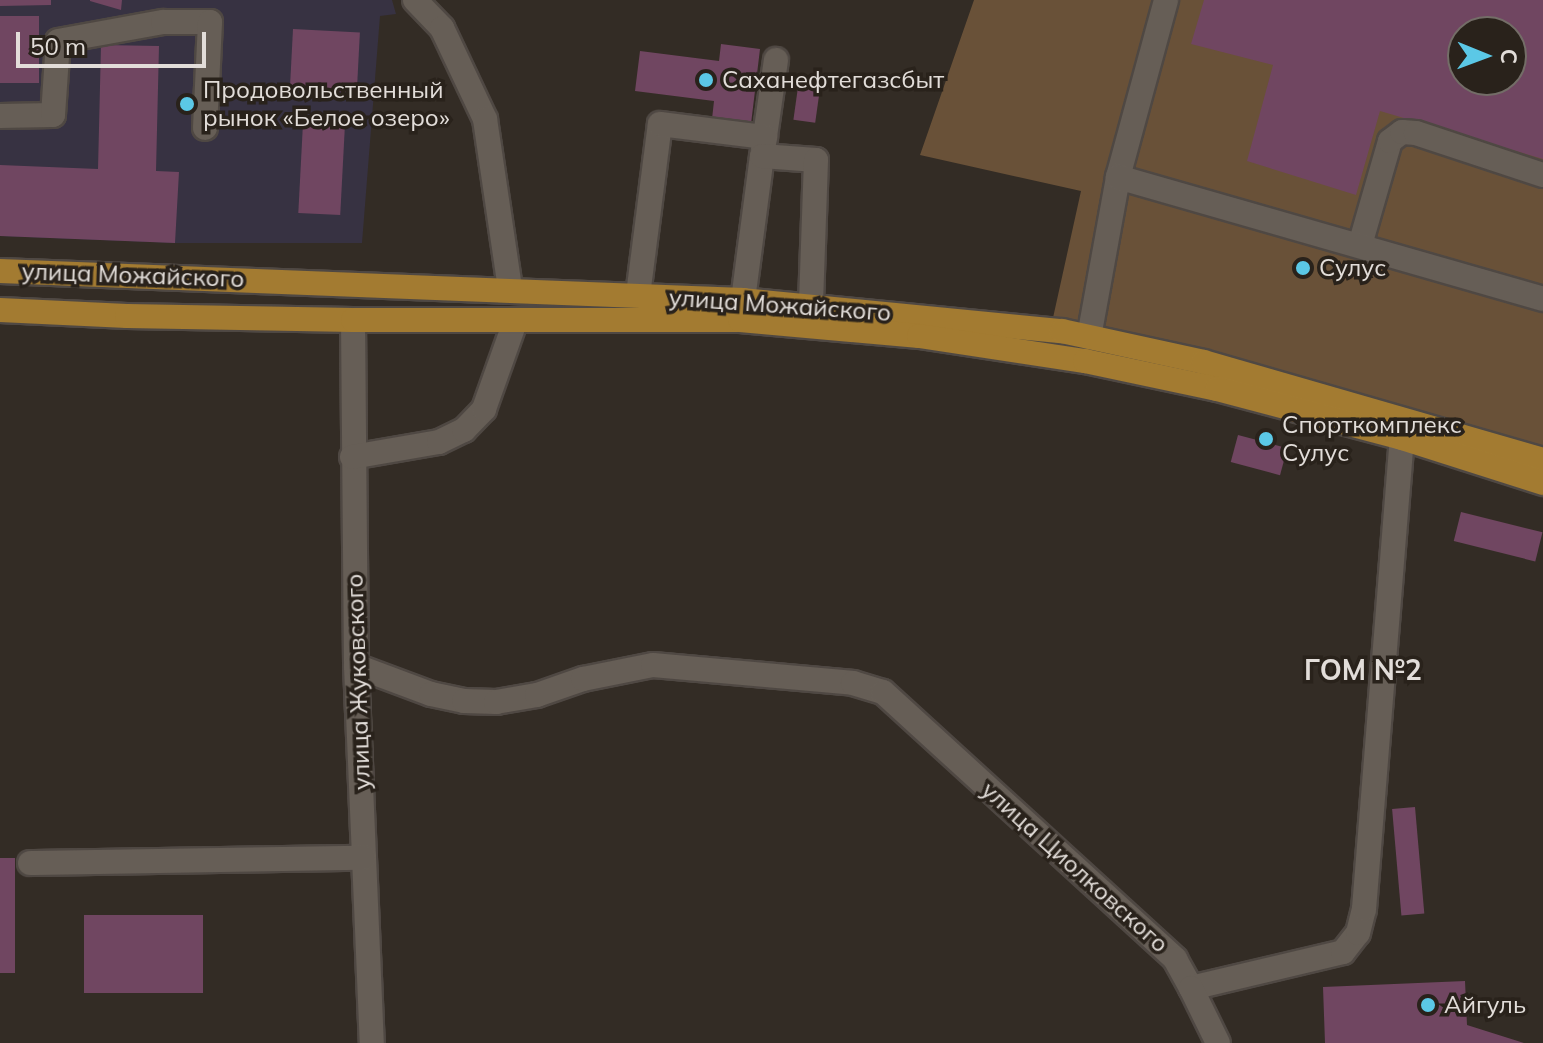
<!DOCTYPE html>
<html>
<head>
<meta charset="utf-8">
<style>
  body { margin:0 }
  #map { position:relative; width:1543px; height:1043px; overflow:hidden; background:#332c25; font-family:Mulish,sans-serif }
  div>[style] { position:absolute }
  .commercial>* { inset:0; background:#373242 }
  .green>* { inset:0; background:#695138 }
  .building>* { inset:0; background:#704661; transform-origin:0 0 }
  .roads { filter:drop-shadow(2px 0 #4f4843) drop-shadow(-2px 0 #4f4843) drop-shadow(0 2px #4f4843) drop-shadow(0 -2px #4f4843) }
  .minor>* { height:24px; margin:-12px; padding:0 12px; transform-origin:12px; border-radius:12px; background:#665e56 }
  .major>* { height:24px; margin:-12px; padding:0 12px; transform-origin:12px; border-radius:12px; background:#a37b31 }
  .dots>* { width:22px; height:22px; translate:-50% -50%; box-sizing:border-box; border:4px solid #29221b; border-radius:50% }
  span { translate:-50% -50%; white-space:nowrap; text-align:center; line-height:1.15; -webkit-text-stroke:7px #29221b; paint-order:stroke }
  .poi-label { font-size:24px; color:#e2ddd9 }
  .left { translate:0 -50%; text-align:left }
  .street-label { font-size:24px; color:#e2ddd9 }
  .quarter-label { font-size:28px; color:#e2ddd9; font-weight:700 }
  .north { position:absolute; left:1447px; top:16px; width:80px; height:80px; box-sizing:border-box; background:#29221b; border:2px solid #736d67; border-radius:50%; rotate:91deg; font-size:22px; font-weight:700; line-height:32px; text-align:center; color:#e2ddd9 }
  .north::after { content:''; display:block; margin:auto; width:28px; height:36px; background:#5bc8e6; clip-path:polygon(50% 0,100% 100%,50% 72%,0 100%) }
  .scale { position:absolute; left:16px; top:32px; width:190px; height:36px; box-sizing:border-box; border:4px solid #e2ddd9; border-top:0; padding-left:10px; font-size:24px; line-height:28px; white-space:nowrap; color:#e2ddd9; -webkit-text-stroke:6px #29221b; paint-order:stroke }
</style>
</head>
<body>
<div id="map">
  <div class="commercial">
    <div style="clip-path:polygon(0 0,392px 0,396px 14px,380px 16px,362px 243px,175px 243px,0 236px)"></div>
  </div>
  <div class="green">
    <div style="clip-path:polygon(evenodd,974px 0,1543px 0,1543px 461px,1047px 345px,1081px 191px,920px 155px,974px 0,1463px 32px,1511px 32px,1511px 80px,1463px 80px,1463px 32px)"></div>
  </div>
  <div class="building">
    <div style="clip-path:polygon(0 0,51px 0,51px 5px,0 6px)"></div>
    <div style="clip-path:polygon(122px 0,121px 10px,90px 1px,90px 0)"></div>
    <div style="clip-path:polygon(evenodd,1204px 0,1543px 0,1543px 159px,1380px 111px,1356px 195px,1247px 161px,1273px 65px,1191px 44px,1204px 0,1463px 32px,1511px 32px,1511px 80px,1463px 80px,1463px 32px)"></div>
    <div style="left:39px;top:16px;width:67px;height:39px;rotate:90deg"></div>
    <div style="left:293px;top:29px;width:67px;height:60px;rotate:3deg"></div>
    <div style="clip-path:polygon(721px 44px,760px 49px,751px 124px,712px 119px,714px 101px,635px 91px,640px 51px,719px 61px)"></div>
    <div style="clip-path:polygon(101px 45px,159px 46px,156px 171px,179px 172px,175px 243px,0 236px,0 165px,98px 169px)"></div>
    <div style="left:798px;top:87px;width:22px;height:33px;rotate:8deg"></div>
    <div style="left:303px;top:123px;width:42px;height:90px;rotate:3deg"></div>
    <div style="left:1238px;top:435px;width:51px;height:28px;rotate:15deg"></div>
    <div style="left:1461px;top:512px;width:84px;height:30px;rotate:14deg"></div>
    <div style="left:1415px;top:807px;width:107px;height:23px;rotate:85deg"></div>
    <div style="left:0;top:858px;width:15px;height:115px"></div>
    <div style="left:84px;top:915px;width:119px;height:78px"></div>
    <div style="clip-path:polygon(1465px 981px,1467px 1025px,1524px 1043px,1325px 1043px,1323px 987px)"></div>
  </div>
  <div class="roads">
    <div class="minor">
      <div style="left:415px;top:0;width:39px;rotate:46deg"></div>
      <div style="left:442px;top:28px;width:101px;rotate:64.7deg"></div>
      <div style="left:485px;top:119px;width:172px;rotate:81.6deg"></div>
      <div style="left:0;top:116px;width:53px;rotate:-1.1deg"></div>
      <div style="left:53px;top:115px;width:74px;rotate:-86.1deg"></div>
      <div style="left:58px;top:41px;width:107px;rotate:-10.3deg"></div>
      <div style="left:163px;top:22px;width:47px"></div>
      <div style="left:210px;top:22px;width:106px;rotate:92.7deg"></div>
      <div style="left:763px;top:150px;width:91px;rotate:-81.8deg"></div>
      <div style="left:1118px;top:177px;width:183px;rotate:-74.8deg"></div>
      <div style="left:1360px;top:245px;width:108px;rotate:-73.9deg"></div>
      <div style="left:1390px;top:141px;width:15px;rotate:-37deg"></div>
      <div style="left:1402px;top:132px;width:14px;rotate:4deg"></div>
      <div style="left:1416px;top:133px;width:134px;rotate:18.3deg"></div>
      <div style="left:638px;top:295px;width:172px;rotate:-82.7deg"></div>
      <div style="left:660px;top:124px;width:106px;rotate:7.1deg"></div>
      <div style="left:743px;top:300px;width:145px;rotate:-82.5deg"></div>
      <div style="left:762px;top:156px;width:54px;rotate:4.2deg"></div>
      <div style="left:816px;top:160px;width:144px;rotate:92deg"></div>
      <div style="left:353px;top:320px;width:346px;rotate:89.5deg"></div>
      <div style="left:356px;top:666px;width:377px;rotate:87.6deg"></div>
      <div style="left:1089px;top:337px;width:163px;rotate:-79.7deg"></div>
      <div style="left:1118px;top:177px;width:442px;rotate:16deg"></div>
      <div style="left:352px;top:457px;width:88px;rotate:-9.8deg"></div>
      <div style="left:439px;top:442px;width:28px;rotate:-26deg"></div>
      <div style="left:464px;top:430px;width:29px;rotate:-46deg"></div>
      <div style="left:484px;top:409px;width:92px;rotate:-70.4deg"></div>
      <div style="left:356px;top:666px;width:80px;rotate:20.5deg"></div>
      <div style="left:431px;top:694px;width:34px;rotate:12deg"></div>
      <div style="left:464px;top:701px;width:32px;rotate:2deg"></div>
      <div style="left:496px;top:702px;width:42px;rotate:-9.7deg"></div>
      <div style="left:537px;top:695px;width:49px;rotate:-19.2deg"></div>
      <div style="left:583px;top:679px;width:71px;rotate:-11.3deg"></div>
      <div style="left:653px;top:665px;width:201px;rotate:5.1deg"></div>
      <div style="left:853px;top:683px;width:31px;rotate:17deg"></div>
      <div style="left:883px;top:692px;width:396px;rotate:42.4deg"></div>
      <div style="left:1175px;top:959px;width:33px;rotate:61deg"></div>
      <div style="left:1191px;top:988px;width:156px;rotate:-13.3deg"></div>
      <div style="left:1343px;top:952px;width:24px;rotate:-52deg"></div>
      <div style="left:1358px;top:933px;width:25px;rotate:-76deg"></div>
      <div style="left:1364px;top:909px;width:473px;rotate:-85.4deg"></div>
      <div style="left:30px;top:863px;width:334px;rotate:-0.9deg"></div>
      <div style="left:1191px;top:988px;width:61px;rotate:63.9deg"></div>
    </div>
    <div class="major">
      <div style="left:0;top:271px;width:744px;rotate:2.24deg"></div>
      <div style="left:743px;top:300px;width:321px;rotate:5.6deg"></div>
      <div style="left:1062px;top:331px;width:145px;rotate:12.3deg"></div>
      <div style="left:1204px;top:362px;width:353px;rotate:16.1deg"></div>
      <div style="left:0;top:310px;width:127px;rotate:2.7deg"></div>
      <div style="left:127px;top:316px;width:226px;rotate:1deg"></div>
      <div style="left:353px;top:320px;width:387px"></div>
      <div style="left:740px;top:320px;width:180px;rotate:5.1deg"></div>
      <div style="left:919px;top:336px;width:168px;rotate:8.6deg"></div>
      <div style="left:1085px;top:361px;width:135px;rotate:12deg"></div>
      <div style="left:1217px;top:389px;width:191px;rotate:14.8deg"></div>
      <div style="left:1402px;top:438px;width:148px;rotate:17.7deg"></div>
    </div>
  </div>
  <div class="dots">
    <div style="left:706px;top:80px;background:#5bc8e6"></div>
    <div style="left:187px;top:104px;background:#5bc8e6"></div>
    <div style="left:1303px;top:268px;background:#5bc8e6"></div>
    <div style="left:1266px;top:439px;background:#5bc8e6"></div>
    <div style="left:1428px;top:1005px;background:#5bc8e6"></div>
  </div>
  <div class="poi-label">
    <span class="left" style="left:722px;top:80px">Саханефтегазсбыт</span>
    <span class="left" style="left:203px;top:104px">Продовольственный<br>рынок «Белое озеро»</span>
    <span class="left" style="left:1319px;top:268px">Сулус</span>
    <span class="left" style="left:1282px;top:439px">Спорткомплекс<br>Сулус</span>
    <span class="left" style="left:1444px;top:1005px">Айгуль</span>
  </div>
  <div class="street-label">
    <span style="left:133px;top:275px;rotate:2deg">улица Можайского</span>
    <span style="left:780px;top:305px;rotate:4deg">улица Можайского</span>
    <span style="left:358px;top:682px;rotate:-92deg">улица Жуковского</span>
    <span style="left:1075px;top:867px;rotate:42deg">улица Циолковского</span>
  </div>
  <div class="quarter-label">
    <span style="left:1363px;top:670px">ГОМ №2</span>
  </div>
  <div class="north">С</div>
  <div class="scale">50 m</div>
</div>
</body>
</html>
